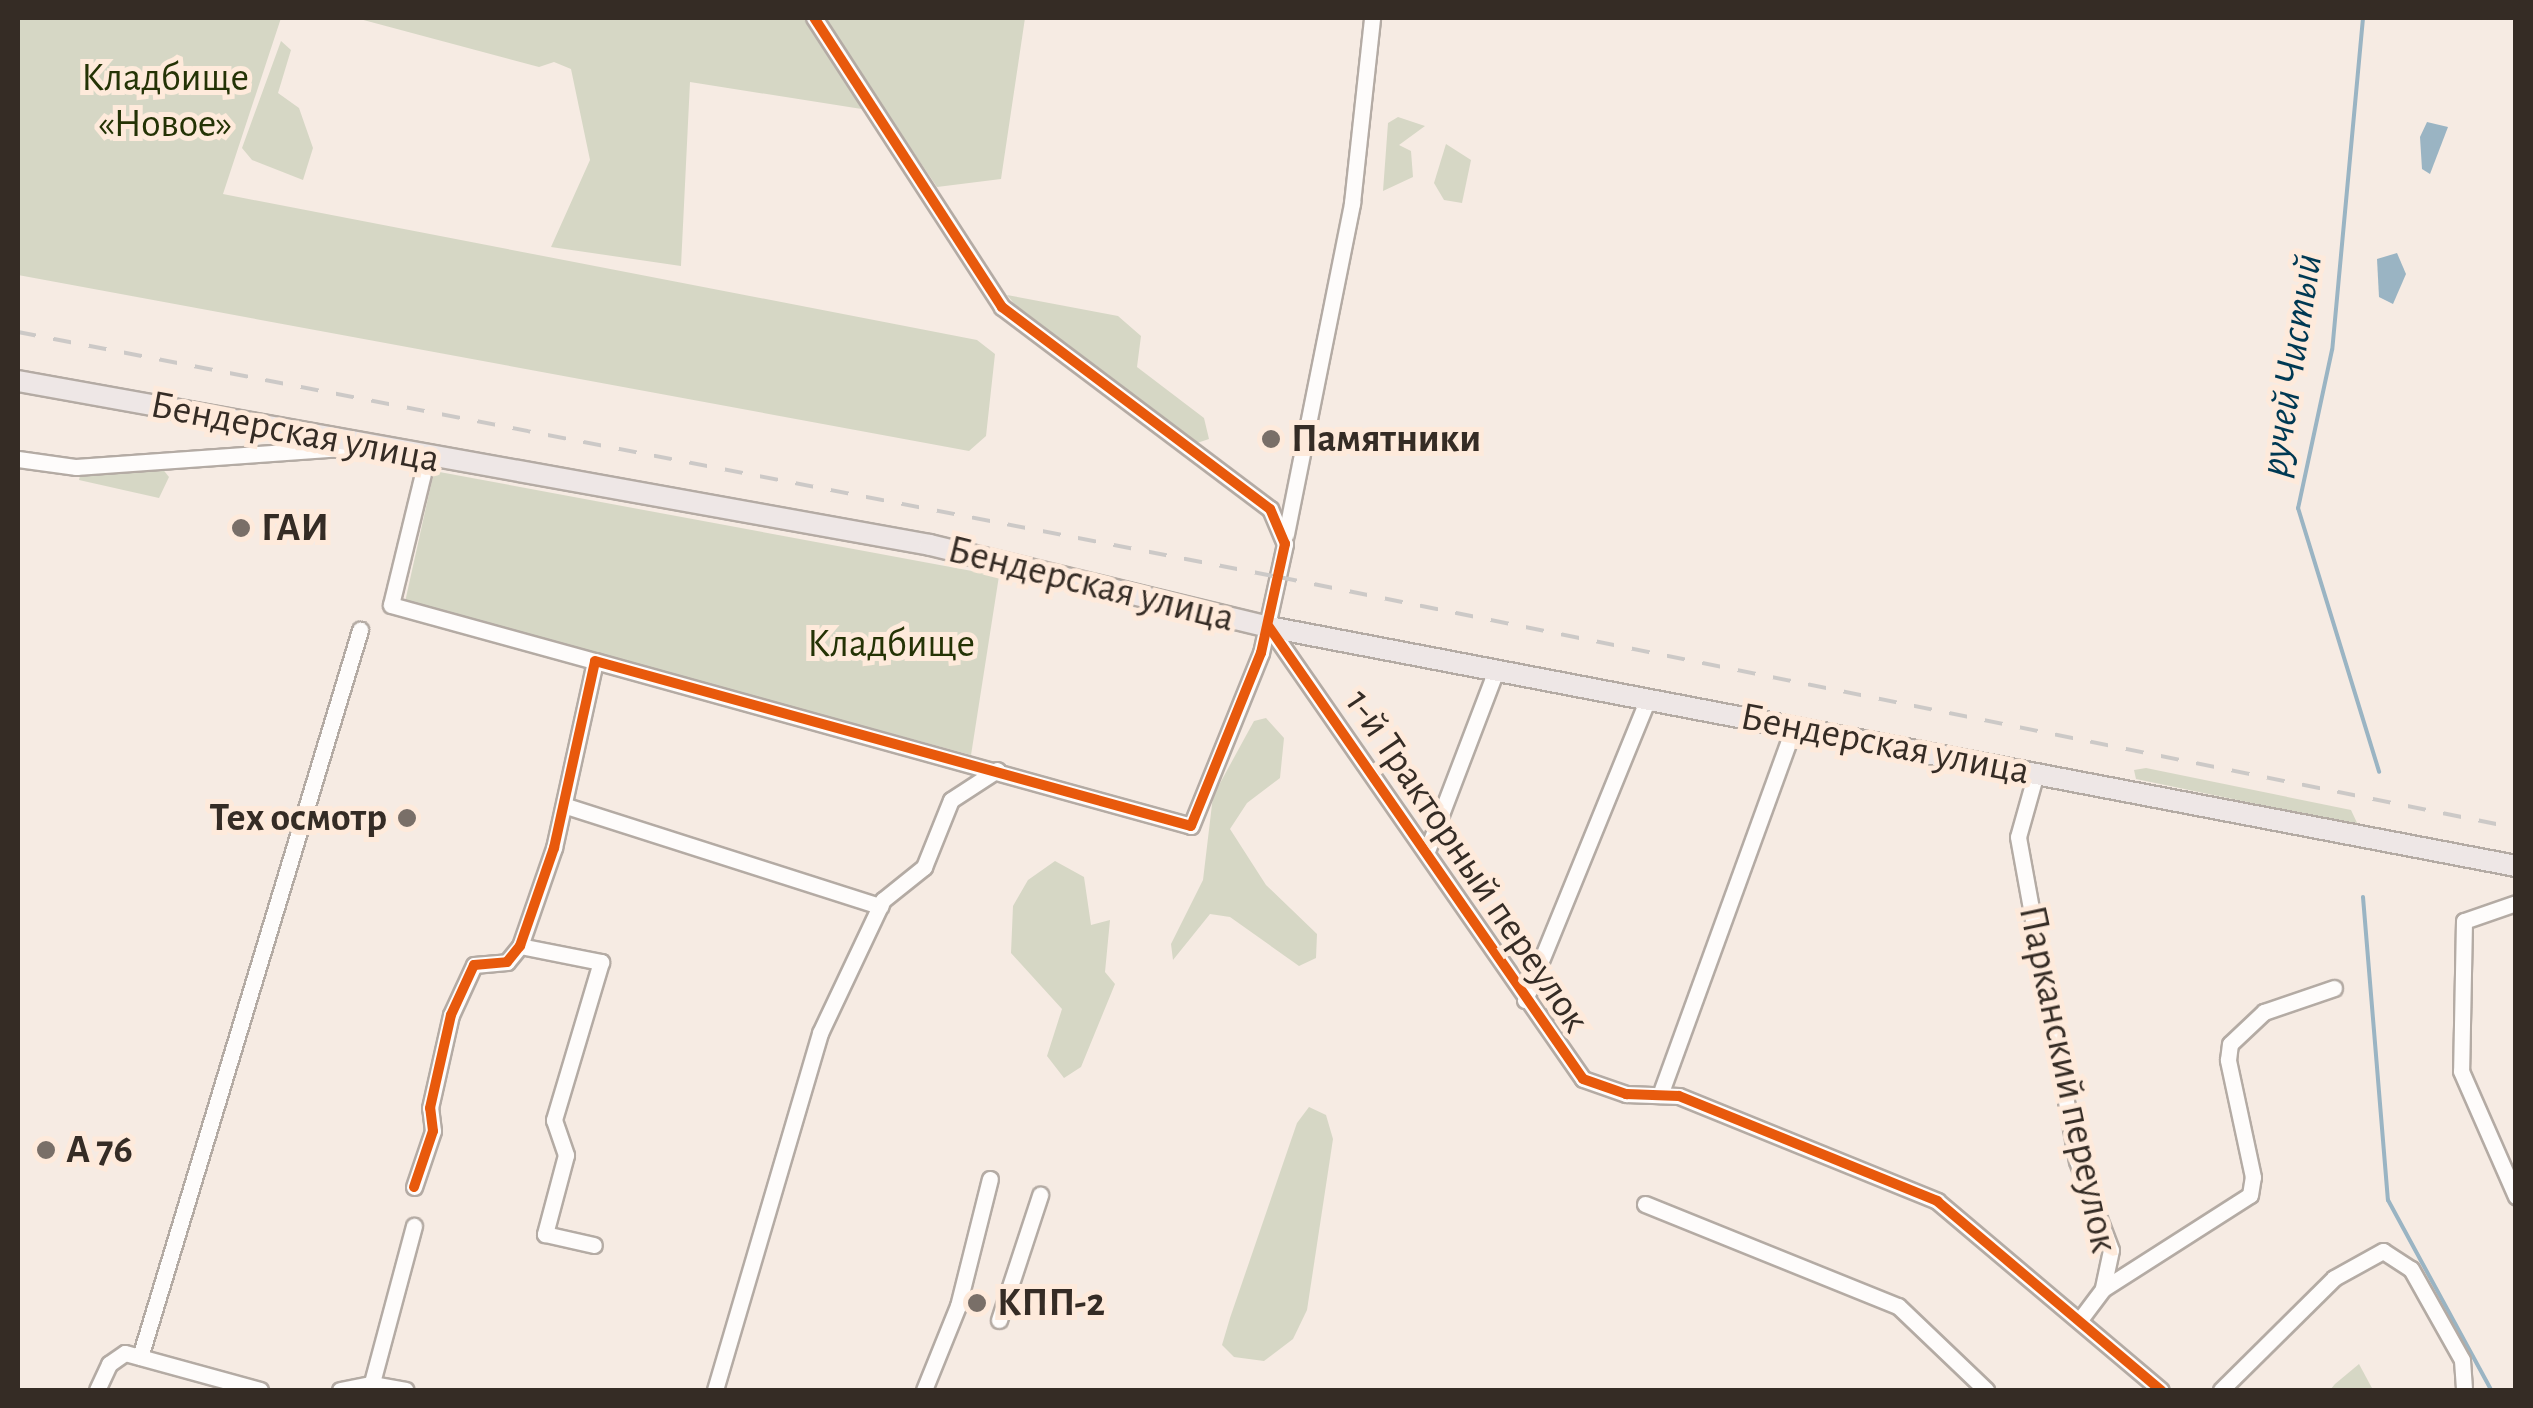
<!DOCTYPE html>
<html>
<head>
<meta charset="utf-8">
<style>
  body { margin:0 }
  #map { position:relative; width:2533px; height:1408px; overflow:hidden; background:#f6ebe3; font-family:"Alegreya Sans",sans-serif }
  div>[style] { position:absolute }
  .green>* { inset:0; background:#d6d7c5 }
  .water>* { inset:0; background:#9ab4c3 }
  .stream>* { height:4px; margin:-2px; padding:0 2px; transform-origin:2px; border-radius:2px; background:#9ab4c3 }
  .roads { filter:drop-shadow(2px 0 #b4aba4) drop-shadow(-2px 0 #b4aba4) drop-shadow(0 2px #b4aba4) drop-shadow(0 -2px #b4aba4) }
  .minor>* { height:15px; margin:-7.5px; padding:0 7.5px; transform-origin:7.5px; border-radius:7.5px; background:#fefcfb }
  .major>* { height:20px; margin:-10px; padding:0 10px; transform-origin:10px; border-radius:10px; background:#eee7e6 }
  .rail>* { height:4px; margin-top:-2px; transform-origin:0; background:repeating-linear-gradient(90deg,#ccc9c7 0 18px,transparent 0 36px) }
  .cycleway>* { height:10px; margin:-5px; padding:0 5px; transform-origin:5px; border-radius:5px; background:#e8590c }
  .dots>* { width:28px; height:28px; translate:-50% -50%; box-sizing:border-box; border:5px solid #feeadb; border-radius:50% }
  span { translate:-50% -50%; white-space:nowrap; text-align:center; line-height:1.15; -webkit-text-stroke:10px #feeadb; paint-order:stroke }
  .park-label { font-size:40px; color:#243305 }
  .street-label { font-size:40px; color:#352c25 }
  .poi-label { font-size:40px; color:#352c25; font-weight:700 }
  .left { translate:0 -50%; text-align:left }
  .right { translate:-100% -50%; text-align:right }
  .water-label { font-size:42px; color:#003953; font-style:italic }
  .frame { position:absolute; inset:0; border:20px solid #352c25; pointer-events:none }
</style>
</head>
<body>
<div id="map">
  <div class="green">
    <div style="clip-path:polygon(18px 18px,281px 18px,223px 194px,977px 340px,995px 354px,986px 436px,969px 451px,18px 275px)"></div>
    <div style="clip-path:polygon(356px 18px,1025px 18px,1001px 179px,937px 187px,887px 113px,690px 82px,681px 266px,551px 247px,590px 160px,571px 69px,554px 62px,539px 67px)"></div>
    <div style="clip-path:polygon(281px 41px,291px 50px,278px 93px,299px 108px,313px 148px,303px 180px,252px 160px,242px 148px)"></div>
    <div style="clip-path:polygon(1398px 117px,1425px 126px,1399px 145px,1411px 151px,1413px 177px,1383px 191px,1388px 123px)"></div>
    <div style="clip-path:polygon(1446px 144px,1471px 160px,1462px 203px,1444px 200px,1434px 183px)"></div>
    <div style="clip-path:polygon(1007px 295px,1118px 316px,1141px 336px,1137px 367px,1204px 418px,1209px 439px,1191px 445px,1028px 321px)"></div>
    <div style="clip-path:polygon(161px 467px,169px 477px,159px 498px,79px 480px,81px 471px)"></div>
    <div style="clip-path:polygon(434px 471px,999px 576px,971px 755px,405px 602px)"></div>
    <div style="clip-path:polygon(1266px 718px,1284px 738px,1280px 778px,1247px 803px,1230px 829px,1266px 885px,1317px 934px,1316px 958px,1299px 966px,1230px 917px,1210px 914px,1173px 960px,1171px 944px,1203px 880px,1213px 796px,1254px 721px)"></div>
    <div style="clip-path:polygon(2146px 768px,2351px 810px,2358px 825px,2136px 779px,2134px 770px)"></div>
    <div style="clip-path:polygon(1055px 861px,1084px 877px,1091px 925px,1110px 920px,1105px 972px,1115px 984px,1081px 1067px,1064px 1078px,1047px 1056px,1062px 1009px,1011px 953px,1013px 906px,1028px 880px)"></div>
    <div style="clip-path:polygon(1309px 1107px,1326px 1115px,1333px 1139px,1307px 1310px,1293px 1339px,1264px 1361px,1234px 1357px,1222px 1345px,1230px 1318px,1297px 1123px)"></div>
    <div style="clip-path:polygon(2359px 1364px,2373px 1390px,2330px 1390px,2335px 1384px)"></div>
  </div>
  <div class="water">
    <div style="clip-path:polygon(2427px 122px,2448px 127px,2430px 174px,2422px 169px,2420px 137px)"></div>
    <div style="clip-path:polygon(2397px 253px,2406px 274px,2393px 304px,2379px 297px,2377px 259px)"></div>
  </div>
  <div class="stream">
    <div style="left:2363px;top:18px;width:333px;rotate:95.3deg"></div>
    <div style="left:2332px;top:350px;width:162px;rotate:102.1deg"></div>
    <div style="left:2298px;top:508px;width:276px;rotate:72.9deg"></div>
    <div style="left:2363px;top:897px;width:304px;rotate:85.3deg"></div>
    <div style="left:2388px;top:1200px;width:216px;rotate:61.5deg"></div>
  </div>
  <div class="roads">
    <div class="minor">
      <div style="left:427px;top:457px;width:152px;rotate:103.7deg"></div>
      <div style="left:391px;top:605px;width:212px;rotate:15.4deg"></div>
      <div style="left:18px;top:459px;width:59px;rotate:7.9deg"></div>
      <div style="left:76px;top:467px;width:277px;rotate:-4.1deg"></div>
      <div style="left:1286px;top:534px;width:338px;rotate:-78.7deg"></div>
      <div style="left:1352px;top:203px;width:186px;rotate:-83.8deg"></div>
      <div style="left:1269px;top:627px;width:550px;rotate:55.21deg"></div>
      <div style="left:1583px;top:1079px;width:46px;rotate:19.2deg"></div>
      <div style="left:1626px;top:1094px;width:53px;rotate:2.2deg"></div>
      <div style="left:1679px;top:1096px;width:279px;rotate:22.1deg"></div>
      <div style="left:1937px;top:1201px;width:293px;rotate:40.2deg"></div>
      <div style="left:2036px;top:773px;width:66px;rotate:105.7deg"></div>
      <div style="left:2018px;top:837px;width:329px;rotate:79.7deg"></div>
      <div style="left:2077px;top:1161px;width:95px;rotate:69.1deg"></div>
      <div style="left:2111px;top:1250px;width:40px;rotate:102deg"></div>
      <div style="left:2103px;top:1289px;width:39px;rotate:127deg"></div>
      <div style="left:566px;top:806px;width:330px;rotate:17.7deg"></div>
      <div style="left:1427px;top:851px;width:194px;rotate:-69.1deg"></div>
      <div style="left:2516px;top:903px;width:55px;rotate:160.9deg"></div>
      <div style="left:2464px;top:921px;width:150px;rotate:91.1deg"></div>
      <div style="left:2461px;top:1071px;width:137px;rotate:66.3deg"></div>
      <div style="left:520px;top:946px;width:83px;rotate:11.2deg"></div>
      <div style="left:601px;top:962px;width:165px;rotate:106.6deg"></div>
      <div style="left:554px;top:1120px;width:37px;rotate:71deg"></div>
      <div style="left:566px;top:1155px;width:82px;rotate:104.9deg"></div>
      <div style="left:545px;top:1234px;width:50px;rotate:12.7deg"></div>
      <div style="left:1525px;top:1000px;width:326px;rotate:-67.8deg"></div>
      <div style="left:1660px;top:1095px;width:393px;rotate:-70deg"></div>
      <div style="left:414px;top:1187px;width:59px;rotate:-71.3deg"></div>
      <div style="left:433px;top:1131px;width:23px;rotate:-97deg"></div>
      <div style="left:430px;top:1108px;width:95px;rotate:-77.3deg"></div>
      <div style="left:451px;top:1015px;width:55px;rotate:-65.3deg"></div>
      <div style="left:474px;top:965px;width:33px;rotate:-5deg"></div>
      <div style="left:507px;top:962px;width:21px;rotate:-51deg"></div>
      <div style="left:520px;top:946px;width:104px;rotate:-70.9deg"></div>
      <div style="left:554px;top:848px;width:191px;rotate:-77.6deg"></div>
      <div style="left:595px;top:661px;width:618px;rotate:15.47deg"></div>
      <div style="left:1191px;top:826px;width:187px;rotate:-68deg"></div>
      <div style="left:1261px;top:653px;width:112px;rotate:-77.6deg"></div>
      <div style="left:1285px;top:544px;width:38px;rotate:-113deg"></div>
      <div style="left:1270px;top:509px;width:336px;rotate:-143deg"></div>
      <div style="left:1002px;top:307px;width:345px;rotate:-123deg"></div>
      <div style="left:1645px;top:1204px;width:273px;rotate:22deg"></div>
      <div style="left:1898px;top:1306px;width:122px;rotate:43.7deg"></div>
      <div style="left:2103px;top:1289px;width:174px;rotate:-32.6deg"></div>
      <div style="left:2250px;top:1195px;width:18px;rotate:-81deg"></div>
      <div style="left:2253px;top:1177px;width:120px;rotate:-102.1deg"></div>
      <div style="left:2228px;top:1060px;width:16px;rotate:-83deg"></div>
      <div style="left:2230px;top:1044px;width:47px;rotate:-43.3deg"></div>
      <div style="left:2264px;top:1012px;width:74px;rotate:-18.9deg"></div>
      <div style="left:999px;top:1320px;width:132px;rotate:-71.8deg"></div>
      <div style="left:140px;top:1357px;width:760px;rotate:-73.16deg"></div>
      <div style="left:97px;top:1390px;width:29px;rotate:-65deg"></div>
      <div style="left:109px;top:1364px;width:19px;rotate:-35deg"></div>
      <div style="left:125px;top:1353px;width:140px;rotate:15.3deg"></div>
      <div style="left:340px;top:1390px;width:33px;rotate:-11deg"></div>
      <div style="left:372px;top:1384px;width:34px;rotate:10deg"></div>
      <div style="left:370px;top:1390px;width:170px;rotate:-75deg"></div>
      <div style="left:715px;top:1390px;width:372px;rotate:-73.6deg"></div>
      <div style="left:820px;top:1033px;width:147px;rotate:-64.7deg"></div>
      <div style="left:883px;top:900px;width:53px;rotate:-38.8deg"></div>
      <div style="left:924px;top:867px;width:72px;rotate:-68.1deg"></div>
      <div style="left:951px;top:800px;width:55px;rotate:-33.1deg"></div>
      <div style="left:924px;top:1390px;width:91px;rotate:-68deg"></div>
      <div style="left:958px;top:1306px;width:131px;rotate:-75.9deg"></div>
      <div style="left:2221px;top:1390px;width:159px;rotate:-44.7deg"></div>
      <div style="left:2334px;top:1278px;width:56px;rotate:-28.9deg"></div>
      <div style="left:2383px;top:1251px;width:33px;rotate:33deg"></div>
      <div style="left:2411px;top:1269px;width:104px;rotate:60.7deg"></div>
      <div style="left:2462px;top:1360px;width:30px;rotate:86deg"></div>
    </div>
    <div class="major">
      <div style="left:18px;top:381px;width:927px;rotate:10.19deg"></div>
      <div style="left:930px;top:545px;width:349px;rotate:13.6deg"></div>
      <div style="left:1269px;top:627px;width:1270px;rotate:10.85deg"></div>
    </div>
  </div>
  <div class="rail">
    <div style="left:18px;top:332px;width:1285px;rotate:11deg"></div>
    <div style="left:1279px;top:577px;width:1262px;rotate:11.47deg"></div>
  </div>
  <div class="cycleway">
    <div style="left:1269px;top:627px;width:550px;rotate:55.21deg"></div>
    <div style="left:1583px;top:1079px;width:46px;rotate:19.2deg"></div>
    <div style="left:1626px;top:1094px;width:53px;rotate:2.2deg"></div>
    <div style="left:1679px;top:1096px;width:279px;rotate:22.1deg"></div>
    <div style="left:1937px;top:1201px;width:293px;rotate:40.2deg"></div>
    <div style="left:414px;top:1187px;width:59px;rotate:-71.3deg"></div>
    <div style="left:433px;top:1131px;width:23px;rotate:-97deg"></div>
    <div style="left:430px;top:1108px;width:95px;rotate:-77.3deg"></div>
    <div style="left:451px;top:1015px;width:55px;rotate:-65.3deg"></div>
    <div style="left:474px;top:965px;width:33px;rotate:-5deg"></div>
    <div style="left:507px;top:962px;width:21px;rotate:-51deg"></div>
    <div style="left:520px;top:946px;width:104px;rotate:-70.9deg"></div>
    <div style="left:554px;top:848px;width:191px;rotate:-77.6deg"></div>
    <div style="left:595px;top:661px;width:618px;rotate:15.47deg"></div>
    <div style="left:1191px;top:826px;width:187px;rotate:-68deg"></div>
    <div style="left:1261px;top:653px;width:112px;rotate:-77.6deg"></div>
    <div style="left:1285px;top:544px;width:38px;rotate:-113deg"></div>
    <div style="left:1270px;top:509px;width:336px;rotate:-143deg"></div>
    <div style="left:1002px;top:307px;width:345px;rotate:-123deg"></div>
  </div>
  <div class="dots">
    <div style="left:1271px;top:439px;background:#796f68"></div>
    <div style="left:241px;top:528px;background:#796f68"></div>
    <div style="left:407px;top:818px;background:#796f68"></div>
    <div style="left:46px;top:1150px;background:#796f68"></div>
    <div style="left:977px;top:1303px;background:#796f68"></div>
  </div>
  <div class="park-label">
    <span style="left:165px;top:101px">Кладбище<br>«Новое»</span>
    <span style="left:891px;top:644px">Кладбище</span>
  </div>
  <div class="street-label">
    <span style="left:295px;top:432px;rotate:11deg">Бендерская улица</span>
    <span style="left:1091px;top:584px;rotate:14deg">Бендерская улица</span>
    <span style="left:1885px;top:744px;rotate:11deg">Бендерская улица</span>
    <span style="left:1467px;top:861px;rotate:56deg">1-й Тракторный переулок</span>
    <span style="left:2068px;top:1079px;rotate:78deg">Парканский переулок</span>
  </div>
  <div class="poi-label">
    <span class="left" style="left:1291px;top:439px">Памятники</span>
    <span class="left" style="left:261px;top:528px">ГАИ</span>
    <span class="right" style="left:387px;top:818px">Тех осмотр</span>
    <span class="left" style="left:66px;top:1150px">А 76</span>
    <span class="left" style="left:997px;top:1303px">КПП-2</span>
  </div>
  <div class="water-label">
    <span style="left:2291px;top:365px;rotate:-81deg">ручей Чистый</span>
  </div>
  <div class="frame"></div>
</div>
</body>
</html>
